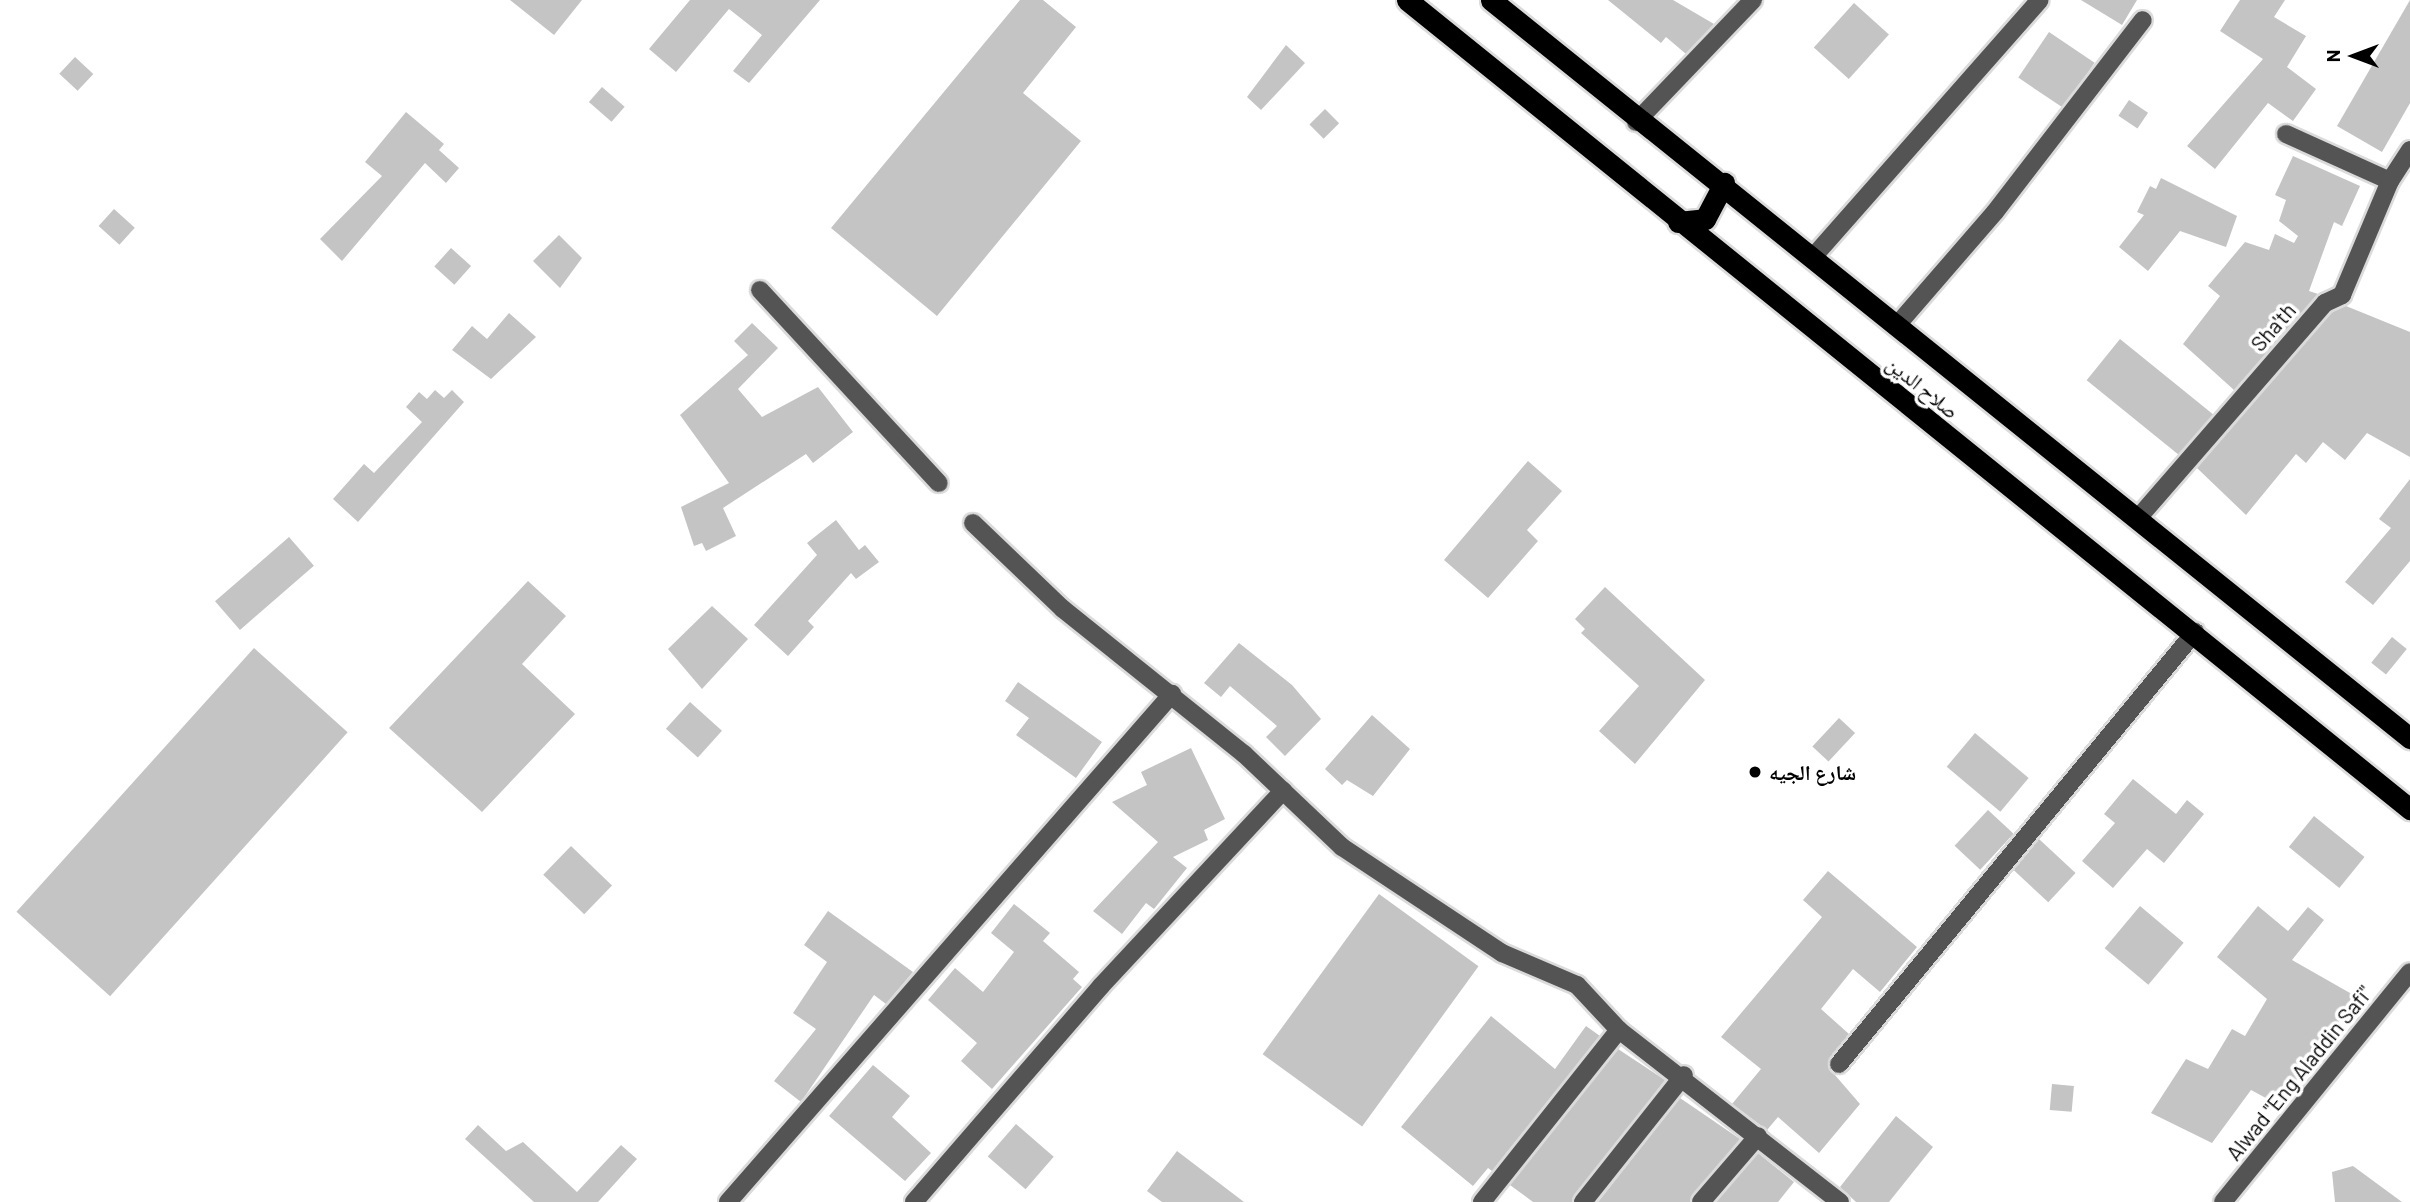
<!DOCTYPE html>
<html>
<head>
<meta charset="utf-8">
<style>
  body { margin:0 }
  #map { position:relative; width:2410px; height:1202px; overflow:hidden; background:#fff; font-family:Barlow,"Noto Naskh Arabic",sans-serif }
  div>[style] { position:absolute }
  .building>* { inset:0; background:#c4c4c4; transform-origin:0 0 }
  .roads { filter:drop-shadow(2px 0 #dbdbdb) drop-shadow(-2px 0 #dbdbdb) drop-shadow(0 2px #dbdbdb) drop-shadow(0 -2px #dbdbdb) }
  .minor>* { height:18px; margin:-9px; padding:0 9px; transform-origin:9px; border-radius:9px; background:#545454 }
  .highway>* { height:21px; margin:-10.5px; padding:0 10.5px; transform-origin:10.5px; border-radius:10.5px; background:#000 }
  .dots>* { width:19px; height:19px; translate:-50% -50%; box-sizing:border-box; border:4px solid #fff; border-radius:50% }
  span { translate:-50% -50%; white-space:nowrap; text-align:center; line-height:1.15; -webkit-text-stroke:7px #fff; paint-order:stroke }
  .street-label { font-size:21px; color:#000 }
  .poi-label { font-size:21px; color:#000; font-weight:700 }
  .left { translate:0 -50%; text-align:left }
  .north { position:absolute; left:2319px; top:21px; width:70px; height:70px; -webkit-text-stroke:5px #fff; paint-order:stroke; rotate:270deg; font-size:19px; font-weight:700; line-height:28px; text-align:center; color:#000 }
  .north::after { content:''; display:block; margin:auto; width:24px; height:32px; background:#000; clip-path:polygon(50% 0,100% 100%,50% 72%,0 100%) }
</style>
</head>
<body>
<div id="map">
  <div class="building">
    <div style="clip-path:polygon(510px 0,582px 0,554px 35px)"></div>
    <div style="clip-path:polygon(690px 0,820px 0,749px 83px,733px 71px,762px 35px,729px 9px,676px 72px,649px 49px)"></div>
    <div style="clip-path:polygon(1020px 0,1043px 0,1076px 27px,1023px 93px,1081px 141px,937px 316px,831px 228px)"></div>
    <div style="clip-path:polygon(1608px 0,1673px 0,1714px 24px,1686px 54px,1666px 37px,1661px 43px)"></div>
    <div style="clip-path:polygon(2081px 0,2137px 0,2122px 25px)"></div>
    <div style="clip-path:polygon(2240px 0,2285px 0,2274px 17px,2306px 36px,2287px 67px,2316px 89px,2293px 121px,2268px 103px,2215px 169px,2187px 146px,2263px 59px,2220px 31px)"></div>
    <div style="clip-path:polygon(2410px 0,2410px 103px,2382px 152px,2337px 126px)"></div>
    <div style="left:1854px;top:3px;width:47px;height:60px;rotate:42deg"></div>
    <div style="left:2049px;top:32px;width:55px;height:55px;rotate:34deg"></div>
    <div style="clip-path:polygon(1286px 45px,1305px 63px,1261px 110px,1247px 97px)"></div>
    <div style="left:75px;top:57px;width:25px;height:23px;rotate:43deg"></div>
    <div style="left:602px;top:87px;width:30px;height:20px;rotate:41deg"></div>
    <div style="left:2129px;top:100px;width:23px;height:19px;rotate:34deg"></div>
    <div style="left:1325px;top:109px;width:20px;height:22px;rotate:45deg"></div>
    <div style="clip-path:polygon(406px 112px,444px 144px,439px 150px,459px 168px,446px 183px,425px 163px,342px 261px,320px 239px,382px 176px,365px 162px)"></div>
    <div style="clip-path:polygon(2293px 156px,2360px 186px,2342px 226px,2334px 222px,2309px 291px,2318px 294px,2234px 390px,2183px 344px,2220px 296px,2208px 286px,2245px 242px,2269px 250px,2275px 234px,2294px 243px,2298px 236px,2279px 221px,2286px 200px,2275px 195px)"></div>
    <div style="clip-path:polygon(2161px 178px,2237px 216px,2226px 247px,2180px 231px,2148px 271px,2119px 247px,2144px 215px,2137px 212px,2150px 186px,2156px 189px)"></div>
    <div style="left:114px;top:209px;width:28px;height:23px;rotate:42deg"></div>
    <div style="clip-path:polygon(559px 235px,582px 258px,560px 288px,533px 261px)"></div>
    <div style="left:451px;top:248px;width:27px;height:25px;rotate:42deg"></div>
    <div style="clip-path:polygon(2346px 306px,2410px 332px,2410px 457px,2367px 433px,2345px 460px,2323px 442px,2306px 463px,2296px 454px,2246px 515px,2197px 468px,2332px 312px)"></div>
    <div style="clip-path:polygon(509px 313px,536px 337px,491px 379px,452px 350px,472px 326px,487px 339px)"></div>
    <div style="clip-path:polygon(752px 323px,778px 348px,738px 389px,762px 417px,818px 387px,853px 432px,813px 463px,806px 454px,723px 508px,736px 536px,706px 551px,702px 543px,694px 546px,681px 507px,729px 483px,680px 415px,748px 355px,734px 341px)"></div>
    <div style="left:2120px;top:339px;width:120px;height:53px;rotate:39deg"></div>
    <div style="clip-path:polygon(435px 390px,444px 398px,452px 390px,464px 402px,358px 522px,333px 499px,364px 464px,374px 473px,422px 422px,406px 407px,419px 392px,427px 399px)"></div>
    <div style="clip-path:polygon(1528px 461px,1562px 491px,1527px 530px,1538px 541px,1488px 598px,1444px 560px)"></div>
    <div style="clip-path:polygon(2410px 479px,2410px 561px,2373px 605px,2345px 582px,2391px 528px,2379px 519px)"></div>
    <div style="clip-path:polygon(836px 520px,859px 550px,865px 545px,879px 562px,856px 579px,851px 573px,808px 621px,814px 627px,788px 656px,754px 625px,817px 555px,807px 543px)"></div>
    <div style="left:289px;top:537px;width:38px;height:98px;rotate:49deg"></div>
    <div style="clip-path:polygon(528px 581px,566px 616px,522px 664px,575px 714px,482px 812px,389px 728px)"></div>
    <div style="clip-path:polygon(1605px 587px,1705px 680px,1635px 764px,1599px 731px,1639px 686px,1581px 633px,1585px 629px,1575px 619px)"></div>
    <div style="clip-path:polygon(712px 606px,748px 639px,702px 689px,668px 649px)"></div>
    <div style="left:2392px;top:637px;width:19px;height:33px;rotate:39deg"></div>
    <div style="clip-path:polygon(1239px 643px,1292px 685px,1321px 719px,1285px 756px,1266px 737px,1277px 726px,1230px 686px,1221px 697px,1204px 683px)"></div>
    <div style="left:254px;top:648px;width:126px;height:355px;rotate:42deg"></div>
    <div style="clip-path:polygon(1018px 682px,1102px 742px,1076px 778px,1016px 735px,1029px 718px,1005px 701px)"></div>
    <div style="left:690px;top:702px;width:43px;height:36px;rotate:42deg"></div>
    <div style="clip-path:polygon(1372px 715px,1410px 749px,1373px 796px,1347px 780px,1342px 785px,1325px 769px)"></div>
    <div style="left:1839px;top:718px;width:22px;height:39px;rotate:43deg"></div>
    <div style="left:1975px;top:733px;width:70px;height:44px;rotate:40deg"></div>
    <div style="clip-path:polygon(1191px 748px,1225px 819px,1204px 830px,1208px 840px,1173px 857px,1187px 868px,1154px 909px,1146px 903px,1122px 934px,1093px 911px,1158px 842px,1112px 802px,1147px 785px,1141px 772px)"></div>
    <div style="clip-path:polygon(2133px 779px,2176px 814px,2187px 800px,2204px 814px,2164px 863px,2147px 849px,2113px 888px,2082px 861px,2115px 823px,2104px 814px)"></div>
    <div style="left:1988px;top:810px;width:35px;height:49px;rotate:43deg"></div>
    <div style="left:2314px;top:816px;width:65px;height:40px;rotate:39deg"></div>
    <div style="left:2039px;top:839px;width:50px;height:40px;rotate:43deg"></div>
    <div style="left:571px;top:846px;width:57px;height:40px;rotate:44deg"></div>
    <div style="clip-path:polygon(1828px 871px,1917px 947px,1880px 992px,1853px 969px,1821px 1009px,1849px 1034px,1828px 1067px,1860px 1104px,1819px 1153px,1778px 1117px,1767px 1130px,1732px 1104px,1761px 1069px,1721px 1037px,1822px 917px,1803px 900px)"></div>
    <div style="left:1379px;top:894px;width:123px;height:198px;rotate:36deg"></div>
    <div style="clip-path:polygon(1014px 904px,1050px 933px,1043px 941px,1079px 972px,1073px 979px,1082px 987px,992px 1089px,961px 1061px,977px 1043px,928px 1000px,955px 968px,983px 992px,1014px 952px,991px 933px)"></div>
    <div style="left:2140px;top:906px;width:57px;height:55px;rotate:40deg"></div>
    <div style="clip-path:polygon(2258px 906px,2288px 931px,2308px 907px,2324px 920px,2292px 960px,2357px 997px,2279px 1105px,2251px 1090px,2212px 1143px,2151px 1113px,2186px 1059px,2208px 1069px,2232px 1029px,2245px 1036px,2267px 999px,2217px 957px)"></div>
    <div style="clip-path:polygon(828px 911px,913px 972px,886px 1004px,874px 995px,801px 1102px,774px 1081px,816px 1029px,793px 1013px,827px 962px,804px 945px)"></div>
    <div style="clip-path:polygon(1491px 1016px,1555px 1069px,1586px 1026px,1600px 1036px,1492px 1171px,1488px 1168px,1473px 1186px,1401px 1127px)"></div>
    <div style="clip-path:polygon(1618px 1049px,1665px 1080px,1572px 1202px,1533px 1202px,1510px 1185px)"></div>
    <div style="clip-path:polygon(873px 1065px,910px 1096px,892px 1117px,931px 1153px,905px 1181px,829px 1116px)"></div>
    <div style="left:2052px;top:1084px;width:22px;height:26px;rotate:5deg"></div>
    <div style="clip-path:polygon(1680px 1098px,1740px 1139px,1690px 1202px,1598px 1202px)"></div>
    <div style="clip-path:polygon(1896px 1116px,1933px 1147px,1889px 1202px,1856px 1202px,1840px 1187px)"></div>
    <div style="left:1016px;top:1124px;width:50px;height:43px;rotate:41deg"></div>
    <div style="clip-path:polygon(478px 1125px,506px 1151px,523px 1142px,577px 1192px,621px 1145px,637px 1159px,598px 1202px,534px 1202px,465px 1139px)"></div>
    <div style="clip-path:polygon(1177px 1151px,1244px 1202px,1162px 1202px,1147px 1191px)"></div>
    <div style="clip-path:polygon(1758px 1153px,1794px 1182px,1778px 1202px,1716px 1202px)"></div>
    <div style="clip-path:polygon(2353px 1166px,2402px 1202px,2335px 1202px,2332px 1172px)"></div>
  </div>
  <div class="roads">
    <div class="minor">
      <div style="left:1636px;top:122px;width:169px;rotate:-46.2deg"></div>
      <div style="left:2286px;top:134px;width:114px;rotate:24.3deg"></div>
      <div style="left:1814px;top:256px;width:341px;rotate:-48.6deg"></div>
      <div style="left:760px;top:290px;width:263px;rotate:47.2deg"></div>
      <div style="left:1898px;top:324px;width:148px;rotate:-49.1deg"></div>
      <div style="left:1995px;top:212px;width:242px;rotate:-52.4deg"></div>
      <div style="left:2139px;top:517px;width:284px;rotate:-49deg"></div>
      <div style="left:2325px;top:303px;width:19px;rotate:-25deg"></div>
      <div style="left:2342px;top:295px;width:124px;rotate:-67.2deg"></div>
      <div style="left:2390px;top:181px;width:37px;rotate:-57deg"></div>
      <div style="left:973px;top:523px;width:124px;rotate:43.7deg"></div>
      <div style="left:1063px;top:609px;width:232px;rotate:38.7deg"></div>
      <div style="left:1244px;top:754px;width:135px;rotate:43.5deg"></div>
      <div style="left:1342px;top:847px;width:192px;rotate:33.5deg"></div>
      <div style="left:1502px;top:953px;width:82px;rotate:23.1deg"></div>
      <div style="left:1577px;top:985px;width:62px;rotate:47deg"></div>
      <div style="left:1619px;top:1030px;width:280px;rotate:37.9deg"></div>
      <div style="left:1839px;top:1064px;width:560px;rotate:-50.51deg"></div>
      <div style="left:728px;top:1202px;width:675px;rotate:-48.85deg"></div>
      <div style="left:914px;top:1202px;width:286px;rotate:-49.1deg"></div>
      <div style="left:1101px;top:986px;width:267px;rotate:-47deg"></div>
      <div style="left:1482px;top:1202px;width:220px;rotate:-51.5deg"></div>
      <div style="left:1583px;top:1202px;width:162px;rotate:-51.5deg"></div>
      <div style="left:1701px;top:1202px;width:87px;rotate:-49.2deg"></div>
      <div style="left:2223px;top:1202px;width:296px;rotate:-50.9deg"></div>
    </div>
    <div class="highway">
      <div style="left:1407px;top:0;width:1289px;rotate:38.89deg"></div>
      <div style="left:1491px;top:0;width:1179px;rotate:38.77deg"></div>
      <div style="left:1678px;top:222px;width:27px;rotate:-6deg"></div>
      <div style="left:1705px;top:219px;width:41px;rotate:-62.2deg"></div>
    </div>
  </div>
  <div class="dots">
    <div style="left:1755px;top:772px;background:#000"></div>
  </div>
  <div class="street-label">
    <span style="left:2273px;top:327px;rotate:-49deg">Sha'th</span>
    <span style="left:1923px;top:387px;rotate:39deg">صلاح الدين</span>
    <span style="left:2299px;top:1073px;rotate:-51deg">Alwad "Eng Aladdin Safi"</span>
  </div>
  <div class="poi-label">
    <span class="left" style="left:1769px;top:772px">شارع الجيه</span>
  </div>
  <div class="north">N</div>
</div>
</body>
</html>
